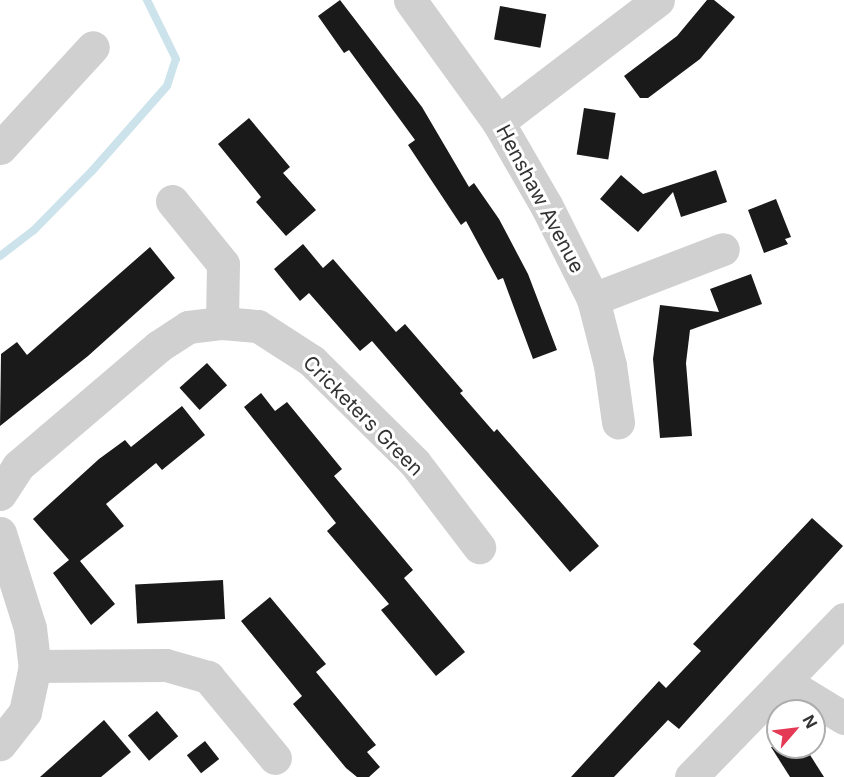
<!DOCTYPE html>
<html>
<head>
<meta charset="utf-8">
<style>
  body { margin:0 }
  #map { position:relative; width:844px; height:777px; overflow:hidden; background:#fff; font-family:Inter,sans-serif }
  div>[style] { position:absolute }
  .stream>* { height:8px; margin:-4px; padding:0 4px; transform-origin:4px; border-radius:4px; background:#cce3ec }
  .building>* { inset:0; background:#1a1a1a; transform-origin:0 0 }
  .minor>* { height:33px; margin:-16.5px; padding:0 16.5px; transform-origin:16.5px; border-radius:16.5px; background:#d0d0d0 }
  span { translate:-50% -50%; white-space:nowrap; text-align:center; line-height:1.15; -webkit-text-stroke:6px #fff; paint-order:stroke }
  .street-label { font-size:20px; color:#333 }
  .north { position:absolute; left:766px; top:699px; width:60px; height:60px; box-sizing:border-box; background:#fff; border:2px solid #adadad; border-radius:50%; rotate:62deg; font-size:16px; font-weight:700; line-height:24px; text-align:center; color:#333 }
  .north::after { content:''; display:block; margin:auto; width:21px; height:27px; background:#e53a56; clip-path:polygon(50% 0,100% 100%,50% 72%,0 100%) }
</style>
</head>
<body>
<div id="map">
  <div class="stream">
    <div style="left:0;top:256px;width:43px;rotate:-37.4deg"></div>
    <div style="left:34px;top:230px;width:83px;rotate:-45.5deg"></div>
    <div style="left:92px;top:171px;width:113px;rotate:-48.6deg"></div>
    <div style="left:167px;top:86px;width:28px;rotate:-72deg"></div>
    <div style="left:176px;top:59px;width:66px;rotate:-116.2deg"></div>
  </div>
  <div class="building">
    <div style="clip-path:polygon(340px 0,422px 107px,469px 187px,474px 183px,499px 219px,528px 274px,557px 350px,533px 359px,503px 278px,498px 280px,466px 221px,461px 225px,408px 145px,415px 140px,349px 50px,344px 53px,318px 16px)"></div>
    <div style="clip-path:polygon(707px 0,714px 0,735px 17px,700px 59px,648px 98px,640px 98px,624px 76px,677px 36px)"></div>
    <div style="left:500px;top:6px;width:47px;height:34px;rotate:10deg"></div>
    <div style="left:584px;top:108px;width:32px;height:47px;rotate:9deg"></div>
    <div style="clip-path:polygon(249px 118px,290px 167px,283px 173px,316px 210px,286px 236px,256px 202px,261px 197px,218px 144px)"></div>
    <div style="clip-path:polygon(716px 170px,727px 202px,681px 217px,673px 192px,638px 232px,600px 199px,621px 175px,643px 194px)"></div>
    <div style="clip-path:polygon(776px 199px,791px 237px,785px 239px,788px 244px,764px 253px,748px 210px)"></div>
    <div style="clip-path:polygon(303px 244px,323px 268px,333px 259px,396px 332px,405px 324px,463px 391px,460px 393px,494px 432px,497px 429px,599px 546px,570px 572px,372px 341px,360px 351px,309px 293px,300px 301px,274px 269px)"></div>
    <div style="clip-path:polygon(150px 247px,175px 278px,88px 356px,0 426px,1px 354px,17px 342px,27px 355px)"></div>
    <div style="clip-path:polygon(751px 274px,762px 304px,690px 330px,686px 363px,692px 436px,660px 438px,653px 359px,660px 305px,719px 312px,710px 289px)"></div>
    <div style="left:207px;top:363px;width:30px;height:37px;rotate:48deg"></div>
    <div style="clip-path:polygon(261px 393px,275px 411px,287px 402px,342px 469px,334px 476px,413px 570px,404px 578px,465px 652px,436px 676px,381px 610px,389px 604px,327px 531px,336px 523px,244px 407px)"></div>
    <div style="clip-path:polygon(182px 406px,205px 435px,162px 470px,156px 463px,106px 504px,124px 526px,80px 561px,115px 604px,91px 625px,53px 573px,69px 560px,33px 519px,99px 459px,125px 440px,131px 447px)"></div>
    <div style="clip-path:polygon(812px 518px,843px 546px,679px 729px,668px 720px,614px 777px,571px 777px,659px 681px,666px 688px,701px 651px,693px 644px)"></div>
    <div style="left:223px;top:580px;width:39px;height:88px;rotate:87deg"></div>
    <div style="clip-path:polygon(270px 597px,326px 664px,316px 672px,376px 745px,367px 752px,380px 767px,369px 777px,357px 777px,346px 768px,293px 704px,302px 696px,241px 621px)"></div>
    <div style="left:157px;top:711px;width:33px;height:38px;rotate:50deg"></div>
    <div style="clip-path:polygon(104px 720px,131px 752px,101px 777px,40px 777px)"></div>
    <div style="left:205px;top:741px;width:23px;height:23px;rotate:52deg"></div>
    <div style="clip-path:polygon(771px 747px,805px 747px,824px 777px,790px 777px)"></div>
  </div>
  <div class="minor">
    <div style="left:410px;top:0;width:150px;rotate:54.2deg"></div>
    <div style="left:498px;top:122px;width:96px;rotate:60deg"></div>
    <div style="left:546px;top:205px;width:105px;rotate:63.4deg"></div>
    <div style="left:593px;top:299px;width:68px;rotate:75.6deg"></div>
    <div style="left:610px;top:365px;width:58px;rotate:82deg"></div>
    <div style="left:498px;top:122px;width:201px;rotate:-37.3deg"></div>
    <div style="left:0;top:148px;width:137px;rotate:-47.4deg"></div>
    <div style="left:172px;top:201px;width:81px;rotate:51deg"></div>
    <div style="left:223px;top:264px;width:59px;rotate:91deg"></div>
    <div style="left:593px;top:299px;width:139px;rotate:-21deg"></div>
    <div style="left:0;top:494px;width:33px;rotate:-57deg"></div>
    <div style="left:18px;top:466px;width:185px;rotate:-40.4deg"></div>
    <div style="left:159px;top:346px;width:35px;rotate:-33deg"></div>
    <div style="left:188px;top:327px;width:34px;rotate:-7deg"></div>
    <div style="left:222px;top:323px;width:36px;rotate:5deg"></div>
    <div style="left:258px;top:326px;width:64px;rotate:32.9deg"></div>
    <div style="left:312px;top:361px;width:145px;rotate:44.7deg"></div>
    <div style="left:415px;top:463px;width:106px;rotate:52.7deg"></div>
    <div style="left:0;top:533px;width:100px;rotate:72.5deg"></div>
    <div style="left:30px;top:628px;width:38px;rotate:83deg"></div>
    <div style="left:35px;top:666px;width:47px;rotate:102.3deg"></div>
    <div style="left:25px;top:712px;width:41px;rotate:128deg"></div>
    <div style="left:35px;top:666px;width:131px;rotate:-0.4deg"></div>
    <div style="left:166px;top:665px;width:44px;rotate:15.9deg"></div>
    <div style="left:208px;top:677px;width:105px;rotate:50.4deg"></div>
    <div style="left:785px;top:682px;width:69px;rotate:31.4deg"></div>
    <div style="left:691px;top:777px;width:220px;rotate:-45.9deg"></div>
  </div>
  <div class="street-label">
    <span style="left:540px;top:199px;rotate:62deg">Henshaw Avenue</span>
    <span style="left:363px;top:416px;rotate:45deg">Cricketers Green</span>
  </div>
  <div class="north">N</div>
</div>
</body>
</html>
